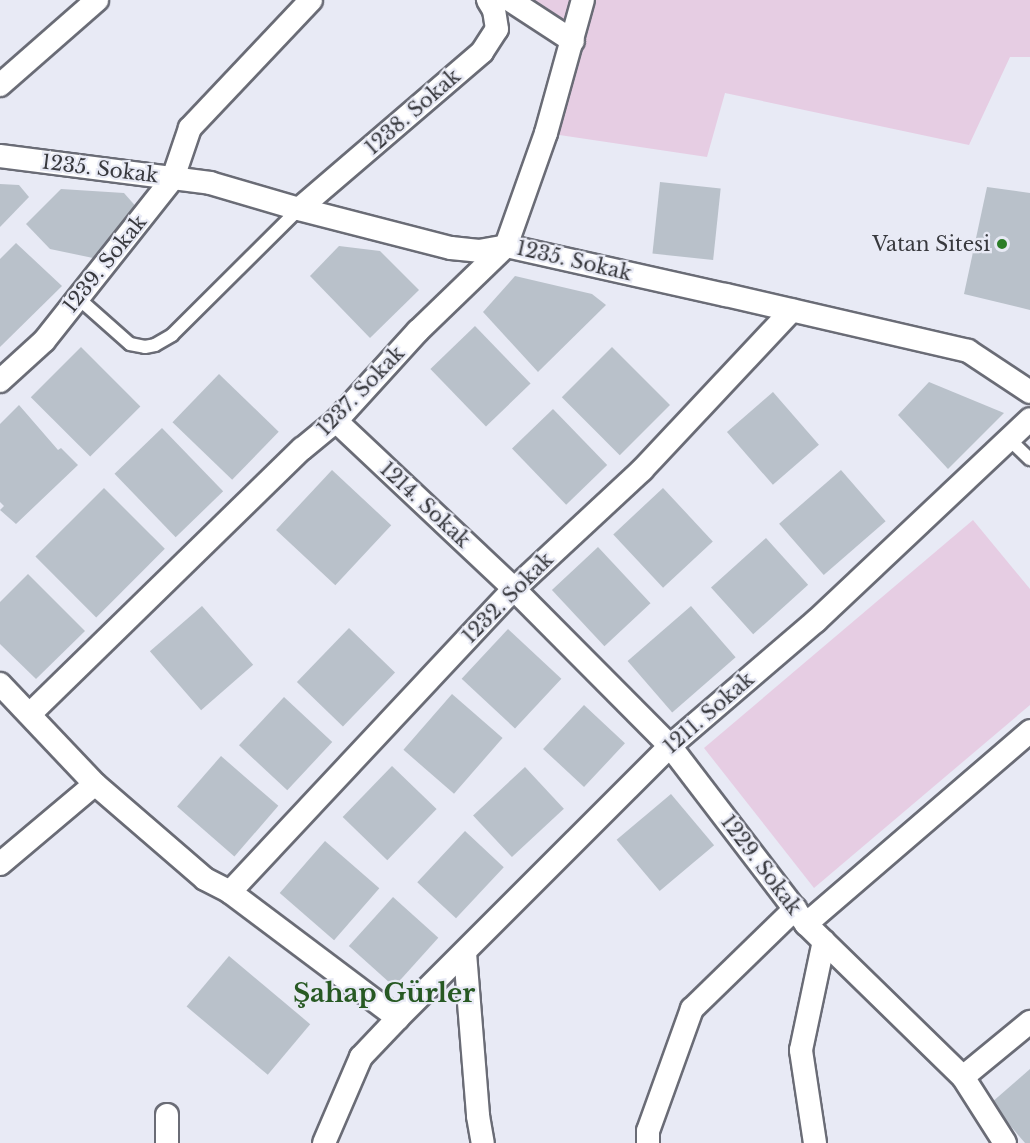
<!DOCTYPE html>
<html>
<head>
<meta charset="utf-8">
<style>
  body { margin:0 }
  #map { position:relative; width:1030px; height:1143px; overflow:hidden; background:#e8eaf5; font-family:"Libre Baskerville",serif }
  div>[style] { position:absolute }
  .green>* { inset:0; background:#e6cde3 }
  .building>* { inset:0; background:#b9c1ca; transform-origin:0 0 }
  .roads { filter:drop-shadow(2px 0 #6a6c76) drop-shadow(-2px 0 #6a6c76) drop-shadow(0 2px #6a6c76) drop-shadow(0 -2px #6a6c76) }
  .service>* { height:12px; margin:-6px; padding:0 6px; transform-origin:6px; border-radius:6px; background:#fff }
  .minor>* { height:22px; margin:-11px; padding:0 11px; transform-origin:11px; border-radius:11px; background:#fff }
  .dots>* { width:16px; height:16px; translate:-50% -50%; box-sizing:border-box; border:3px solid #e8eaf5; border-radius:50% }
  span { translate:-50% -50%; white-space:nowrap; text-align:center; line-height:1.15; -webkit-text-stroke:4.5px #e8eaf5; paint-order:stroke }
  .street-label { font-size:20px; color:#38393e }
  .poi-label { font-size:20px; color:#38393e }
  .right { translate:-100% -50%; text-align:right }
  .district-label { font-size:26px; color:#275923; font-weight:700 }
</style>
</head>
<body>
<div id="map">
  <div class="green">
    <div style="clip-path:polygon(503px 0,1030px 0,1030px 57px,1010px 57px,969px 145px,725px 93px,707px 157px,546px 133px,573px 41px)"></div>
    <div style="clip-path:polygon(973px 520px,1030px 589px,1030px 705px,814px 888px,704px 748px)"></div>
  </div>
  <div class="building">
    <div style="left:660px;top:182px;width:61px;height:72px;rotate:6deg"></div>
    <div style="clip-path:polygon(0 184px,19px 185px,29px 197px,0 227px)"></div>
    <div style="clip-path:polygon(987px 187px,1030px 193px,1030px 310px,964px 294px)"></div>
    <div style="clip-path:polygon(61px 189px,124px 193px,139px 210px,93px 258px,50px 249px,26px 224px)"></div>
    <div style="clip-path:polygon(16px 243px,62px 286px,0 347px,0 259px)"></div>
    <div style="clip-path:polygon(339px 246px,380px 251px,419px 290px,370px 338px,310px 276px)"></div>
    <div style="clip-path:polygon(515px 276px,592px 294px,606px 305px,538px 372px,483px 312px)"></div>
    <div style="left:475px;top:326px;width:80px;height:62px;rotate:46deg"></div>
    <div style="left:81px;top:347px;width:84px;height:71px;rotate:45deg"></div>
    <div style="left:612px;top:347px;width:82px;height:71px;rotate:45deg"></div>
    <div style="left:219px;top:374px;width:83px;height:67px;rotate:44deg"></div>
    <div style="clip-path:polygon(929px 382px,1004px 413px,948px 469px,898px 415px)"></div>
    <div style="left:773px;top:392px;width:70px;height:61px;rotate:49deg"></div>
    <div style="clip-path:polygon(19px 405px,58px 450px,61px 448px,78px 465px,16px 524px,0 510px,4px 506px,0 502px,0 424px)"></div>
    <div style="left:553px;top:409px;width:78px;height:57px;rotate:46deg"></div>
    <div style="left:162px;top:428px;width:88px;height:66px;rotate:46deg"></div>
    <div style="left:332px;top:470px;width:81px;height:82px;rotate:43deg"></div>
    <div style="left:841px;top:470px;width:68px;height:82px;rotate:49deg"></div>
    <div style="left:104px;top:488px;width:86px;height:97px;rotate:45deg"></div>
    <div style="left:663px;top:488px;width:73px;height:68px;rotate:47deg"></div>
    <div style="left:766px;top:538px;width:63px;height:74px;rotate:48deg"></div>
    <div style="left:598px;top:547px;width:77px;height:63px;rotate:47deg"></div>
    <div style="clip-path:polygon(28px 574px,85px 631px,36px 679px,0 644px,0 602px)"></div>
    <div style="left:202px;top:606px;width:78px;height:69px;rotate:49deg"></div>
    <div style="left:691px;top:606px;width:68px;height:84px;rotate:49deg"></div>
    <div style="left:349px;top:628px;width:64px;height:75px;rotate:44deg"></div>
    <div style="left:508px;top:629px;width:73px;height:68px;rotate:43deg"></div>
    <div style="left:452px;top:694px;width:67px;height:74px;rotate:41deg"></div>
    <div style="left:284px;top:697px;width:66px;height:66px;rotate:43deg"></div>
    <div style="left:584px;top:705px;width:56px;height:60px;rotate:43deg"></div>
    <div style="left:221px;top:756px;width:76px;height:67px;rotate:41deg"></div>
    <div style="left:392px;top:766px;width:62px;height:71px;rotate:44deg"></div>
    <div style="left:525px;top:767px;width:57px;height:71px;rotate:47deg"></div>
    <div style="left:671px;top:794px;width:67px;height:71px;rotate:50deg"></div>
    <div style="left:465px;top:831px;width:53px;height:70px;rotate:43deg"></div>
    <div style="left:325px;top:841px;width:72px;height:69px;rotate:41deg"></div>
    <div style="left:393px;top:897px;width:61px;height:66px;rotate:42deg"></div>
    <div style="left:229px;top:956px;width:106px;height:66px;rotate:40deg"></div>
    <div style="clip-path:polygon(1030px 1069px,1030px 1143px,1025px 1143px,991px 1103px)"></div>
  </div>
  <div class="roads">
    <div class="service">
      <div style="left:78px;top:298px;width:69px;rotate:41.5deg"></div>
      <div style="left:130px;top:344px;width:15px;rotate:11deg"></div>
      <div style="left:145px;top:347px;width:10px;rotate:-11deg"></div>
      <div style="left:155px;top:345px;width:20px;rotate:-30deg"></div>
      <div style="left:172px;top:335px;width:179px;rotate:-44.8deg"></div>
      <div style="left:1009px;top:439px;width:29px;rotate:44deg"></div>
    </div>
    <div class="minor">
      <div style="left:510px;top:0;width:75px;rotate:33.1deg"></div>
      <div style="left:0;top:85px;width:129px;rotate:-41.2deg"></div>
      <div style="left:0;top:156px;width:212px;rotate:7.3deg"></div>
      <div style="left:210px;top:183px;width:93px;rotate:16.3deg"></div>
      <div style="left:299px;top:209px;width:157px;rotate:14.4deg"></div>
      <div style="left:451px;top:248px;width:28px;rotate:6deg"></div>
      <div style="left:479px;top:251px;width:27px;rotate:-10deg"></div>
      <div style="left:506px;top:246px;width:225px;rotate:12.6deg"></div>
      <div style="left:726px;top:295px;width:248px;rotate:13deg"></div>
      <div style="left:968px;top:351px;width:74px;rotate:33.5deg"></div>
      <div style="left:299px;top:209px;width:241px;rotate:-40.6deg"></div>
      <div style="left:482px;top:52px;width:27px;rotate:-57deg"></div>
      <div style="left:497px;top:29px;width:19px;rotate:-99deg"></div>
      <div style="left:494px;top:10px;width:12px;rotate:-121deg"></div>
      <div style="left:0;top:381px;width:59px;rotate:-42.3deg"></div>
      <div style="left:44px;top:341px;width:208px;rotate:-51.6deg"></div>
      <div style="left:173px;top:178px;width:53px;rotate:-71.2deg"></div>
      <div style="left:190px;top:128px;width:176px;rotate:-46.6deg"></div>
      <div style="left:336px;top:421px;width:245px;rotate:43.3deg"></div>
      <div style="left:514px;top:589px;width:221px;rotate:45.2deg"></div>
      <div style="left:670px;top:746px;width:224px;rotate:52.6deg"></div>
      <div style="left:806px;top:924px;width:219px;rotate:44.3deg"></div>
      <div style="left:963px;top:1077px;width:78px;rotate:57.5deg"></div>
      <div style="left:0;top:684px;width:138px;rotate:46.5deg"></div>
      <div style="left:95px;top:784px;width:145px;rotate:40.8deg"></div>
      <div style="left:205px;top:879px;width:28px;rotate:27deg"></div>
      <div style="left:230px;top:892px;width:210px;rotate:36.9deg"></div>
      <div style="left:30px;top:714px;width:380px;rotate:-44.3deg"></div>
      <div style="left:302px;top:449px;width:44px;rotate:-39.5deg"></div>
      <div style="left:336px;top:421px;width:122px;rotate:-47.7deg"></div>
      <div style="left:418px;top:331px;width:122px;rotate:-44deg"></div>
      <div style="left:506px;top:246px;width:120px;rotate:-70.5deg"></div>
      <div style="left:546px;top:133px;width:138px;rotate:-74.5deg"></div>
      <div style="left:0;top:864px;width:124px;rotate:-40.1deg"></div>
      <div style="left:230px;top:892px;width:415px;rotate:-46.9deg"></div>
      <div style="left:514px;top:589px;width:175px;rotate:-42.9deg"></div>
      <div style="left:642px;top:470px;width:219px;rotate:-46.8deg"></div>
      <div style="left:806px;top:924px;width:296px;rotate:-40.7deg"></div>
      <div style="left:465px;top:953px;width:164px;rotate:85.4deg"></div>
      <div style="left:478px;top:1116px;width:27px;rotate:80deg"></div>
      <div style="left:963px;top:1077px;width:87px;rotate:-39.4deg"></div>
      <div style="left:167px;top:1115px;width:28px;rotate:90deg"></div>
      <div style="left:324px;top:1143px;width:94px;rotate:-66.7deg"></div>
      <div style="left:361px;top:1057px;width:54px;rotate:-46.5deg"></div>
      <div style="left:398px;top:1018px;width:385px;rotate:-45deg"></div>
      <div style="left:670px;top:746px;width:192px;rotate:-40.6deg"></div>
      <div style="left:816px;top:621px;width:294px;rotate:-43.3deg"></div>
      <div style="left:648px;top:1143px;width:12px;rotate:-90deg"></div>
      <div style="left:648px;top:1131px;width:130px;rotate:-70.2deg"></div>
      <div style="left:692px;top:1009px;width:144px;rotate:-44.2deg"></div>
      <div style="left:815px;top:1143px;width:94px;rotate:-98.6deg"></div>
      <div style="left:801px;top:1050px;width:111px;rotate:-78.1deg"></div>
    </div>
  </div>
  <div class="dots">
    <div style="left:1002px;top:244px;background:#2d7e28"></div>
  </div>
  <div class="street-label">
    <span style="left:413px;top:112px;rotate:-41deg">1238. Sokak</span>
    <span style="left:100px;top:169px;rotate:7deg">1235. Sokak</span>
    <span style="left:574px;top:261px;rotate:13deg">1235. Sokak</span>
    <span style="left:105px;top:264px;rotate:-51deg">1239. Sokak</span>
    <span style="left:361px;top:391px;rotate:-46deg">1237. Sokak</span>
    <span style="left:425px;top:505px;rotate:43deg">1214. Sokak</span>
    <span style="left:508px;top:598px;rotate:-45deg">1232. Sokak</span>
    <span style="left:709px;top:713px;rotate:-41deg">1211. Sokak</span>
    <span style="left:761px;top:865px;rotate:53deg">1229. Sokak</span>
  </div>
  <div class="poi-label">
    <span class="right" style="left:990px;top:244px">Vatan Sitesi</span>
  </div>
  <div class="district-label">
    <span style="left:384px;top:994px">Şahap Gürler</span>
  </div>
</div>
</body>
</html>
